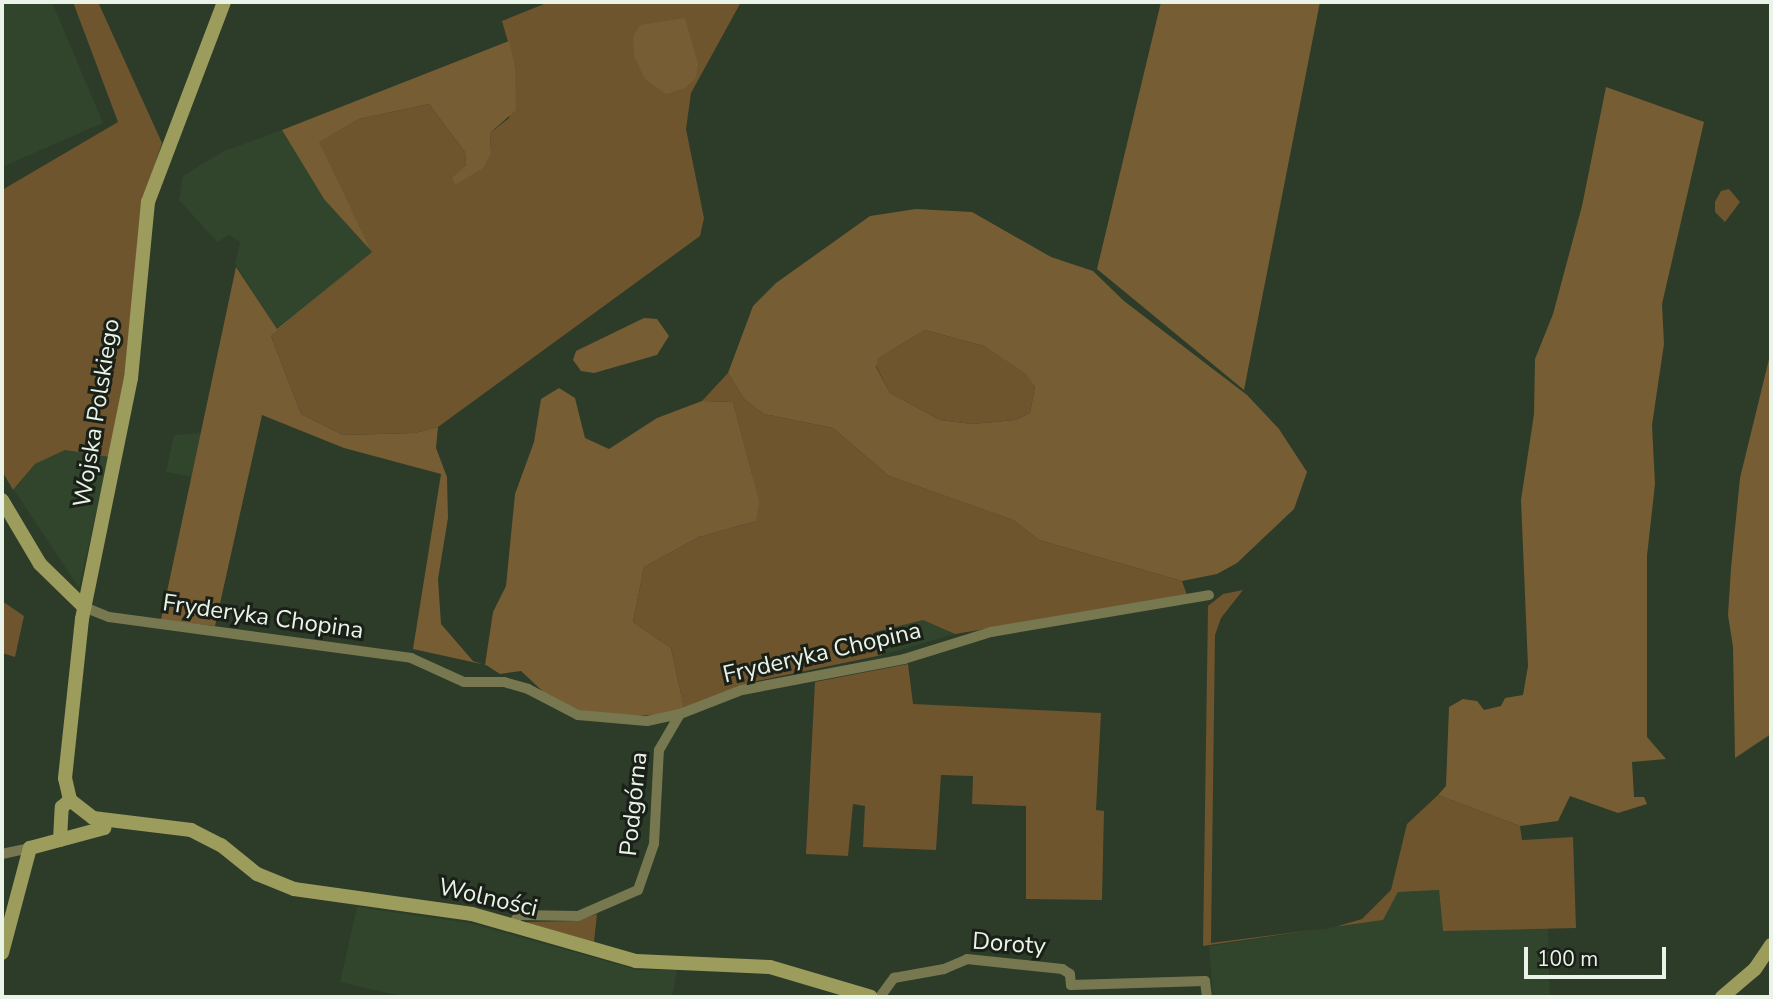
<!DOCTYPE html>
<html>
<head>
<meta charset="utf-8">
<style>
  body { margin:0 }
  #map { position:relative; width:1773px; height:999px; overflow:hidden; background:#2d3b29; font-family:"Nunito Sans",sans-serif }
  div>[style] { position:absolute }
  .built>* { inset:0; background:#31442c }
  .green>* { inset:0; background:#6e552e }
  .forest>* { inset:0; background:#775d33 }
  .street>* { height:10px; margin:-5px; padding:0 5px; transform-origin:5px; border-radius:5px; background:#777850 }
  .secondary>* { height:14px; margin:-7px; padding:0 7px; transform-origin:7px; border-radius:7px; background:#9c9c5c }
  span { translate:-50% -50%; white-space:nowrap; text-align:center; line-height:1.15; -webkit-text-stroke:6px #1a2018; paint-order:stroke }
  .street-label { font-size:24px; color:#e9f3e7 }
  .frame { position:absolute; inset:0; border:4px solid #e9f3e7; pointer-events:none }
  .scale { position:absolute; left:1524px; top:947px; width:142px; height:32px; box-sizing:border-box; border:4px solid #e9f3e7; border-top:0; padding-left:9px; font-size:21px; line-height:24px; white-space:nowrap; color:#e9f3e7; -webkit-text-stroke:5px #1a2018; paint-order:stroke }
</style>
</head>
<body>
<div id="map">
  <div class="built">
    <div style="clip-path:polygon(2px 2px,52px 2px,103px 123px,2px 167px)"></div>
    <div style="clip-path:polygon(282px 130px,324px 199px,372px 252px,277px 329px,235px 264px,240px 242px,229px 235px,217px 242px,179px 200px,183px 176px,224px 151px)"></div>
    <div style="clip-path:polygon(201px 433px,192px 477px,166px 472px,174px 435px)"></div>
    <div style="clip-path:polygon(65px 450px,109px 457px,79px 588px,14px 490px,35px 464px)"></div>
    <div style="clip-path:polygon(923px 620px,955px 634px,882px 655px,875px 632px)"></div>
    <div style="clip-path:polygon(1439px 890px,1443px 931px,1548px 927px,1550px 997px,1213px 997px,1209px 946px,1383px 920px,1398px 892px)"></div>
    <div style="clip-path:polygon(357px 907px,469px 923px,638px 970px,677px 970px,672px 997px,405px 997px,340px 982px)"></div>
  </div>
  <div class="green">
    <div style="clip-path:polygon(73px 2px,98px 2px,162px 143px,142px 205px,124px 380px,109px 457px,65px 450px,35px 464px,13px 490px,2px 471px,2px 190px,118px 122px)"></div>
    <div style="clip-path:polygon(549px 2px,741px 2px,691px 93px,686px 129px,704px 218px,700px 236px,438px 427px,415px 433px,343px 435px,301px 414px,271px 336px,372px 252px,318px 142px,359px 119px,429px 104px,465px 152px,466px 165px,453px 178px,491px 153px,490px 133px,509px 118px,515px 66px,502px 21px)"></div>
    <div style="clip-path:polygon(1729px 189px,1740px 202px,1725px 222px,1715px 212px,1715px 202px,1721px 191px)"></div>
    <div style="clip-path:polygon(925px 330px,984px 346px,1026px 373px,1035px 387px,1030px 413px,1015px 420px,972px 424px,940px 420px,890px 393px,876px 366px,879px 358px)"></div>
    <div style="clip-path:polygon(728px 373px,744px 399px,764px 414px,833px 428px,889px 476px,1013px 520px,1039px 540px,1182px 581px,1187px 595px,955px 634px,923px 620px,875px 632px,882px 655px,757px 681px,684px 708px,671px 648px,633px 622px,644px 567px,699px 537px,756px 521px,752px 475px,733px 402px,702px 401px)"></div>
    <div style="clip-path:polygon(1243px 590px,1221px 618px,1215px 635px,1211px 943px,1335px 927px,1362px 919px,1391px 890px,1407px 824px,1438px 795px,1520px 826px,1522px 840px,1573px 837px,1576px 928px,1443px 931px,1439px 890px,1398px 892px,1383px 920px,1203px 946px,1208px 606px,1223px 594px)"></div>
    <div style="clip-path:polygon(2px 601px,24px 616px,15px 657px,2px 653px)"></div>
    <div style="clip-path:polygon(908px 664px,913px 704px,1101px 713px,1096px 810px,1104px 811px,1102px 900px,1026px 899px,1026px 806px,972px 804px,973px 776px,941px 775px,936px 850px,863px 847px,865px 806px,853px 804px,848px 856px,806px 854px,815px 682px)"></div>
    <div style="clip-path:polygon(597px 914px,594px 942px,525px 922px,575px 921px)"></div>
  </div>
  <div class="forest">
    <div style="clip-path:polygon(1161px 2px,1320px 2px,1244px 390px,1097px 269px)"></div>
    <div style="clip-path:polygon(685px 18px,698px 64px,696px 78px,685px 88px,666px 94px,645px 79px,634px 56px,633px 36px,640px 25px)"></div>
    <div style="clip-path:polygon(509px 41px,515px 66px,516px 110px,490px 133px,491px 153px,483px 168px,455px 185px,452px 178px,466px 165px,465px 152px,429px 104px,359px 119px,319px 142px,372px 252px,271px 336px,301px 414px,343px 435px,415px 433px,438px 427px,436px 448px,447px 477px,448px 518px,438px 579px,441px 624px,473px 661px,485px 665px,493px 612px,506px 586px,515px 494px,534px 442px,541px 399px,559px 388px,575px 398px,585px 438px,609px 449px,657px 418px,702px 401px,733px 402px,759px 501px,756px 521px,699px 537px,644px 567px,633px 622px,671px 648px,684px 708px,664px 714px,599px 718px,551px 699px,521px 671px,500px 674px,486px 665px,413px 649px,441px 474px,344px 448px,262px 415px,215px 626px,161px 620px,236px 267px,277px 329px,372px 252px,324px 199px,282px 130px)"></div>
    <div style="clip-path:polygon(1606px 87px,1704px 122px,1662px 304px,1664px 344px,1652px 425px,1655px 484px,1647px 556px,1647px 737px,1666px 759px,1632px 762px,1634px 797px,1644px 797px,1647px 804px,1618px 813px,1570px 796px,1558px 821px,1520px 826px,1438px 795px,1446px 786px,1449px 707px,1463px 699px,1477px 701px,1484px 710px,1501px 706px,1505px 698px,1523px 695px,1528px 666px,1521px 500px,1534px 414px,1535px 359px,1553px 314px,1582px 206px)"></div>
    <div style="clip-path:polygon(evenodd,916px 209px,972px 212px,1051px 257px,1093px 271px,1124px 301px,1247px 395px,1279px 429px,1307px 472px,1294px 509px,1237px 563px,1217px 574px,1182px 581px,1039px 540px,1013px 520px,889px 476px,833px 428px,764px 414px,744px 399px,728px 373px,753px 306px,776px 283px,870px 216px,916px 209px,925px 330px,984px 346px,1025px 373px,1035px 387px,1030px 413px,1015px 420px,972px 424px,940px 420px,890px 393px,876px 367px,879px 358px,925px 330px)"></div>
    <div style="clip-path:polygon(644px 318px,657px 319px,669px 336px,657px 355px,594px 373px,581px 371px,573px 360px,576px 351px)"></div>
    <div style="clip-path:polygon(1771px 351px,1771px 734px,1735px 758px,1733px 647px,1728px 615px,1731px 568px,1740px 478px)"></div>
  </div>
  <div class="street">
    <div style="left:84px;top:607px;width:27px;rotate:22deg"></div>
    <div style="left:109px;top:617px;width:305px;rotate:7.7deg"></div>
    <div style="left:411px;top:658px;width:58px;rotate:24.4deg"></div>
    <div style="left:464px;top:682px;width:40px"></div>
    <div style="left:504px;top:682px;width:25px;rotate:16deg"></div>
    <div style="left:528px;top:689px;width:56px;rotate:27.5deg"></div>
    <div style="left:578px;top:715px;width:69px;rotate:5deg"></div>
    <div style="left:647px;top:721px;width:34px;rotate:-12deg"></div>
    <div style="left:680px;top:714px;width:66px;rotate:-21.2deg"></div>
    <div style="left:742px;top:690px;width:165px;rotate:-10.8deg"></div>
    <div style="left:904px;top:659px;width:91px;rotate:-17.2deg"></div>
    <div style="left:991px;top:632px;width:221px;rotate:-9.6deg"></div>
    <div style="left:2px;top:854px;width:29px;rotate:-12deg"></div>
    <div style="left:512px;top:925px;width:12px;rotate:-55deg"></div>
    <div style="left:519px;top:915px;width:59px;rotate:1deg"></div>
    <div style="left:578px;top:916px;width:65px;rotate:-23.4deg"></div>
    <div style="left:638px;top:890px;width:49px;rotate:-70.8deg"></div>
    <div style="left:654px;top:844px;width:94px;rotate:-87deg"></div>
    <div style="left:659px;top:750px;width:42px;rotate:-59.7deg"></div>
    <div style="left:880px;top:997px;width:24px;rotate:-54deg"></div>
    <div style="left:894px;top:978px;width:51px;rotate:-10.2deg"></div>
    <div style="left:944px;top:969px;width:25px;rotate:-23deg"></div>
    <div style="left:967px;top:959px;width:96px;rotate:6deg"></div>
    <div style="left:1062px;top:969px;width:9px;rotate:32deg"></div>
    <div style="left:1070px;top:974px;width:11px;rotate:85deg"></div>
    <div style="left:1071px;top:985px;width:134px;rotate:-1.7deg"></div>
    <div style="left:1205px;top:981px;width:16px;rotate:83deg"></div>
  </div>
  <div class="secondary">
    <div style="left:224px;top:2px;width:214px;rotate:110.8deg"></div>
    <div style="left:148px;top:202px;width:177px;rotate:95.5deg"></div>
    <div style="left:131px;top:378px;width:246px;rotate:101.5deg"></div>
    <div style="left:82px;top:619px;width:160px;rotate:96.1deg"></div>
    <div style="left:65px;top:778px;width:23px;rotate:77deg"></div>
    <div style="left:70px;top:800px;width:29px;rotate:38deg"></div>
    <div style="left:93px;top:818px;width:99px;rotate:7deg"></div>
    <div style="left:191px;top:830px;width:34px;rotate:27deg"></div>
    <div style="left:221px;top:845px;width:46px;rotate:38.9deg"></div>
    <div style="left:257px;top:874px;width:40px;rotate:22deg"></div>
    <div style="left:294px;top:889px;width:180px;rotate:8deg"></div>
    <div style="left:472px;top:914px;width:171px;rotate:16deg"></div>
    <div style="left:636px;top:961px;width:134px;rotate:2.6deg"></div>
    <div style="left:770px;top:967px;width:105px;rotate:16.5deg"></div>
    <div style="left:2px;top:500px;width:74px;rotate:59.3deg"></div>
    <div style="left:40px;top:564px;width:62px;rotate:44.3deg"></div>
    <div style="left:60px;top:840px;width:33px;rotate:-87deg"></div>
    <div style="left:62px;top:807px;width:11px;rotate:-41deg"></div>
    <div style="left:2px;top:953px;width:109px;rotate:-75.1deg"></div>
    <div style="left:30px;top:848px;width:77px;rotate:-15.1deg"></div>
    <div style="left:104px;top:828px;width:8px;rotate:-76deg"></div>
    <div style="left:1722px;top:997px;width:43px;rotate:-40.3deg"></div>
    <div style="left:1755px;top:969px;width:29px;rotate:-56deg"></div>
  </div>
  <div class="street-label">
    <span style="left:97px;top:413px;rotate:-81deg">Wojska Polskiego</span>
    <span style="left:263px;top:617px;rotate:8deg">Fryderyka Chopina</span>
    <span style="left:822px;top:653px;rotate:-13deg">Fryderyka Chopina</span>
    <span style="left:634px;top:804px;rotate:-84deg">Podgórna</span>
    <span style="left:488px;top:898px;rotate:13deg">Wolności</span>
    <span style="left:1009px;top:944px;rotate:4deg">Doroty</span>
  </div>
  <div class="frame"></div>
  <div class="scale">100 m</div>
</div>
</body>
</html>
